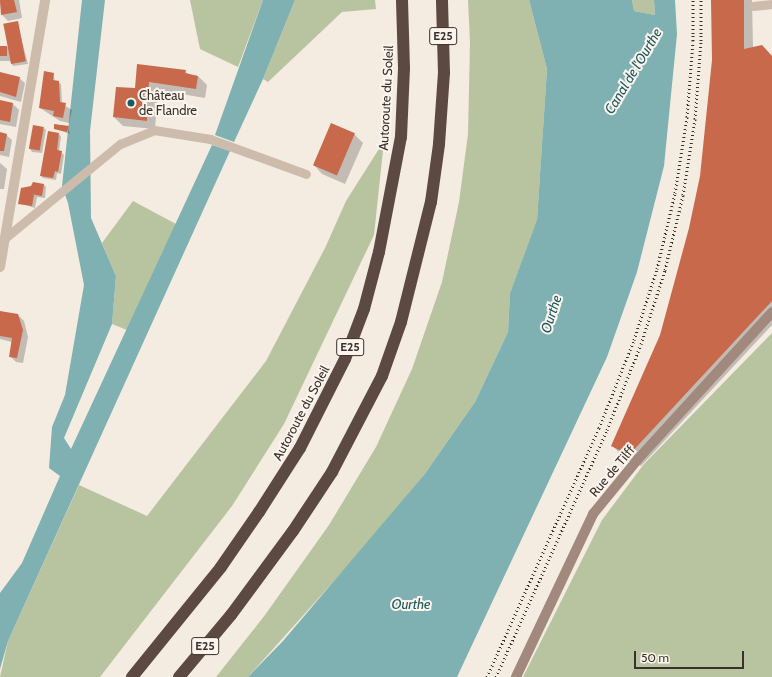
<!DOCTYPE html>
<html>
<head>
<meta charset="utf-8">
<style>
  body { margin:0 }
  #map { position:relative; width:772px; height:677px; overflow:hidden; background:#f4ebe1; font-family:Cabin,sans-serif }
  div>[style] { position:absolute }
  .green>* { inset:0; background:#b8c4a0 }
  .water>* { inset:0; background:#7fb0b2 }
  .shadow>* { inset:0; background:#0003 }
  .building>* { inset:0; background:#c8694b; transform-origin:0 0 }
  .lane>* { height:9px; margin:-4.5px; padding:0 4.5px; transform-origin:4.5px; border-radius:4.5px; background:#cdbbac }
  .street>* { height:10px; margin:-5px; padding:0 5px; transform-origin:5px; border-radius:5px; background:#cdbbac }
  .secondary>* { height:10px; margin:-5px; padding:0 5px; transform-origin:5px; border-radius:5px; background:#a18a7d }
  .highway>* { height:12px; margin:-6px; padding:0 6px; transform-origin:6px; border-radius:6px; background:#5c4a42 }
  .rail>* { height:3px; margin-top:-1.5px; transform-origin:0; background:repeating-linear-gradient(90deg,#3b302b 0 1px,transparent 0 4px) }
  .dots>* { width:11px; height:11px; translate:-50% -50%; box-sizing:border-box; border:2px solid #fbf5ee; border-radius:50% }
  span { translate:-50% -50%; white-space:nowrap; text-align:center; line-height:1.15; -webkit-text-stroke:4px #fbf5ee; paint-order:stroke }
  .shield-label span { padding:1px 3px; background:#fbf5ee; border:1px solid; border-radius:3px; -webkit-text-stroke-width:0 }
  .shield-label { font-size:12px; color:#3b302b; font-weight:700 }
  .poi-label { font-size:13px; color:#3b302b }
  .left { translate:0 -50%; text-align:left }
  .street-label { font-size:13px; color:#3b302b }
  .water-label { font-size:14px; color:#1f5a5e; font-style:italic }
  .scale { position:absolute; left:634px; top:651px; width:110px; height:18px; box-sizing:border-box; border:2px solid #3b302b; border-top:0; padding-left:5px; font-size:12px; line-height:14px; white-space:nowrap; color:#3b302b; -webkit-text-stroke:3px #fbf5ee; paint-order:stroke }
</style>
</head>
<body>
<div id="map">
  <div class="green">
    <div style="clip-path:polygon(190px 0,263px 0,238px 67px,200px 49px)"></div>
    <div style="clip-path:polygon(295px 0,375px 0,376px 9px,342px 12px,268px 82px,263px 79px)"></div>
    <div style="clip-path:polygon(468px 0,529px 0,547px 69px,537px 221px,510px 293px,508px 332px,475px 402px,424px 475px,377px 533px,248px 677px,216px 677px,265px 615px,329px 525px,376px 447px,412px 369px,442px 282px,459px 202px,468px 134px,470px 43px)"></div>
    <div style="clip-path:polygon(632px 0,654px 0,655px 15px,634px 11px)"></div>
    <div style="clip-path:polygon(384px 141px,374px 235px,284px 424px,232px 506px,100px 677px,0 677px,8px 641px,79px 485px,147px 516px,266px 361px,325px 248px,346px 201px)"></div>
    <div style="clip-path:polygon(133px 201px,176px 224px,127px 330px,112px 324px,116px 276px,102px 243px)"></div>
    <div style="clip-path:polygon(772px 333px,772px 677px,523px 677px,602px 520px,644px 464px)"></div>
  </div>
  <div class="water">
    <div style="clip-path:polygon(82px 0,105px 0,90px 131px,91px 218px,116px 276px,112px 324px,64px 438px,71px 449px,212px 145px,230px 151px,8px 641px,0 669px,0 593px,22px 563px,60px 476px,49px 468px,52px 427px,65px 395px,84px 285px,68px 203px,62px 186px)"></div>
    <div style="clip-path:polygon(263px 0,295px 0,263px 79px,234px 142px,215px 135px)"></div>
    <div style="clip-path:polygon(529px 0,632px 0,634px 11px,655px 15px,654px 0,675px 0,677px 34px,664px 166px,637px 272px,607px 357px,457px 677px,248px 677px,283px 641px,424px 475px,475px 402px,508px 332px,510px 293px,537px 220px,547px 69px)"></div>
  </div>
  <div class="shadow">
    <div style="clip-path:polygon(0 0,19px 0,22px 18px,8px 21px,2px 15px)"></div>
    <div style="clip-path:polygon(712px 0,752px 0,753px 48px,772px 57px,772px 325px,641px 466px,624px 458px,613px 446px,661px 336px,690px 229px,701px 176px,713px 61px)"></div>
    <div style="clip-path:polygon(17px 22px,28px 64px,13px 66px,10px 61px,0 61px,0 47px,8px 47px)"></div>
    <div style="clip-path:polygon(138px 65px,185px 71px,189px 75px,198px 76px,207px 85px,205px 98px,158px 90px,155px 129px,123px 126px,114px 117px,136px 89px)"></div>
    <div style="clip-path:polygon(0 73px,19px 78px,25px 83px,21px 102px,0 96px)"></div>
    <div style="clip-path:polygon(53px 73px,55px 81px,61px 84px,62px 104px,72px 110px,69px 123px,60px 121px,40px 108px)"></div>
    <div style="clip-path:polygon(0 101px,13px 104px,19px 110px,16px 127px,0 124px)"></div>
    <div style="clip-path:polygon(331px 124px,354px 134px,363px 143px,345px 184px,322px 174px,314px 165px)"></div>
    <div style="clip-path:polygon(68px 127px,70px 134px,55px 129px)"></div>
    <div style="clip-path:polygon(44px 128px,46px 130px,42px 153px,32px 152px,30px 149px)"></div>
    <div style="clip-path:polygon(0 133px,6px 135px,12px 140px,9px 157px,0 155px)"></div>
    <div style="clip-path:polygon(59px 134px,61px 137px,59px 151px,64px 155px,61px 174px,57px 173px,56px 180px,43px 178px,41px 175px)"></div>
    <div style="clip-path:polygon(0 163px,7px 169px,4px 189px,0 189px)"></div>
    <div style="clip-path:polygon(44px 185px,46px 187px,45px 198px,37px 197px,35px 208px,19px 203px,22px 189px)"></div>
    <div style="clip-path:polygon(0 312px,18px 315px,24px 321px,28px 337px,23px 363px,16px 362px,10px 356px,12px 342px,0 339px)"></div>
  </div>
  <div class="building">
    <div style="clip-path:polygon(0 0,14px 0,17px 12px,1px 15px)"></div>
    <div style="clip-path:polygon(711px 0,744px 0,744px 49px,762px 45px,772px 56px,772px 301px,629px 455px,611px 446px,660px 335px,689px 228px,700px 176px,712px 60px)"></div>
    <div style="left:18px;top:21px;width:41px;height:15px;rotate:79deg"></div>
    <div style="left:0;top:46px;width:7px;height:10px"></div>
    <div style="clip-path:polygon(137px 64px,186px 70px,185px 73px,198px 76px,196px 89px,149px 82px,147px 121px,113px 117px,116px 87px,135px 88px)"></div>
    <div style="clip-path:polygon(44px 71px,54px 73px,53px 80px,59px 81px,60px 102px,66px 103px,63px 118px,53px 116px,54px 111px,39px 108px)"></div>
    <div style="clip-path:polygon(0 72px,20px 77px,16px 97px,0 92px)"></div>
    <div style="clip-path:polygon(0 100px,13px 103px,10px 122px,0 120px)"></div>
    <div style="left:331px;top:123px;width:26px;height:46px;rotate:23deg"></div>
    <div style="clip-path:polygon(54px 124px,69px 126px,67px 132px,54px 129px)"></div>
    <div style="left:33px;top:125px;width:11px;height:24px;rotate:10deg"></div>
    <div style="clip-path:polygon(48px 131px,59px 133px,57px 150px,62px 151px,58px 172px,55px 171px,53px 178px,40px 176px)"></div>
    <div style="clip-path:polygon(0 132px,7px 134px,4px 151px,0 151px)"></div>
    <div style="clip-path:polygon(33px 182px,44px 184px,42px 196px,30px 194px,34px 195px,32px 206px,18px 204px,21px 188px,31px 186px)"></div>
    <div style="clip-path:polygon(0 311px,18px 314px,23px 330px,17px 358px,9px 357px,12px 338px,0 336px)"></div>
  </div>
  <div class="lane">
    <div style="left:753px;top:6px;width:19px;rotate:-6deg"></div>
    <div style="left:5px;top:238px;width:149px;rotate:-39.3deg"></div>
    <div style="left:120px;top:144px;width:37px;rotate:-22deg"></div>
    <div style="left:154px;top:130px;width:57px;rotate:9.1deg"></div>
    <div style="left:210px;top:139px;width:102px;rotate:20deg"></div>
  </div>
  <div class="street">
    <div style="left:0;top:267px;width:271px;rotate:-80.4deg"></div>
  </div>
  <div class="secondary">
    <div style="left:516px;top:677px;width:180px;rotate:-64.7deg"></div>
    <div style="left:593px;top:514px;width:71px;rotate:-50.7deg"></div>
    <div style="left:638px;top:459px;width:199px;rotate:-47.6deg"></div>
  </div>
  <div class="highway">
    <div style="left:132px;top:677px;width:141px;rotate:-51deg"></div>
    <div style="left:221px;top:567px;width:67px;rotate:-55.4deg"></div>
    <div style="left:259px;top:512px;width:76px;rotate:-57.4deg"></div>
    <div style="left:300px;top:448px;width:100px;rotate:-63.2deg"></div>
    <div style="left:345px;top:359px;width:53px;rotate:-69.2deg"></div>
    <div style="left:364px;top:309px;width:59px;rotate:-75.3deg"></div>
    <div style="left:379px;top:252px;width:117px;rotate:-79.2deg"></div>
    <div style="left:401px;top:137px;width:69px;rotate:-87.5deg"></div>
    <div style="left:404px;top:68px;width:68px;rotate:-91.7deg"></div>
    <div style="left:179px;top:677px;width:81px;rotate:-50deg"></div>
    <div style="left:231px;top:615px;width:104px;rotate:-53.6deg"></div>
    <div style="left:293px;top:531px;width:71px;rotate:-56.5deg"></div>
    <div style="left:332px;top:472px;width:108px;rotate:-62.5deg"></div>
    <div style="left:382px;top:376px;width:57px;rotate:-70.6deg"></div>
    <div style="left:401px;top:322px;width:124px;rotate:-76deg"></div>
    <div style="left:431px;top:202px;width:59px;rotate:-82.1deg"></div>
    <div style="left:439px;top:144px;width:71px;rotate:-86deg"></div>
    <div style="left:444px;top:73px;width:73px;rotate:-91.6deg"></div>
  </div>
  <div class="rail">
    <div style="left:487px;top:677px;width:273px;rotate:-65.8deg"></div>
    <div style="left:599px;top:428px;width:95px;rotate:-68.3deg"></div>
    <div style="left:634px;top:340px;width:75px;rotate:-72.1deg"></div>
    <div style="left:657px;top:269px;width:78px;rotate:-76.7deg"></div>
    <div style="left:675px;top:193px;width:77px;rotate:-81deg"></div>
    <div style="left:687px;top:117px;width:76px;rotate:-85.5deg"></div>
    <div style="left:693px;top:41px;width:41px;rotate:-90deg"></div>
    <div style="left:496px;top:677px;width:271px;rotate:-65.8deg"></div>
    <div style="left:607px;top:430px;width:92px;rotate:-68.4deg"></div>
    <div style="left:641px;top:344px;width:78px;rotate:-72deg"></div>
    <div style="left:665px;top:270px;width:77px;rotate:-76.5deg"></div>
    <div style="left:683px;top:195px;width:77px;rotate:-81deg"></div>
    <div style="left:695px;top:119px;width:78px;rotate:-85.6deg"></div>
    <div style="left:701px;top:41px;width:41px;rotate:-90deg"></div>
  </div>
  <div class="dots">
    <div style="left:131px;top:103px;background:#1f5a5e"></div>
  </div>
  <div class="shield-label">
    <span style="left:443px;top:36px">E25</span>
    <span style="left:350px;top:347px">E25</span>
    <span style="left:205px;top:646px">E25</span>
  </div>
  <div class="poi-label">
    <span class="left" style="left:139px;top:103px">Château<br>de Flandre</span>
  </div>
  <div class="street-label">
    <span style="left:386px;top:98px;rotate:-87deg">Autoroute du Soleil</span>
    <span style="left:301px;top:413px;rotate:-62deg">Autoroute du Soleil</span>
    <span style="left:612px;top:471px;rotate:-50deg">Rue de Tilff</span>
  </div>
  <div class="water-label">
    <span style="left:633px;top:71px;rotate:-59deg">Canal de l'Ourthe</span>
    <span style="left:551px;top:314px;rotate:-72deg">Ourthe</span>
    <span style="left:411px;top:604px">Ourthe</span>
  </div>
  <div class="scale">50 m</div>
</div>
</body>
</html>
